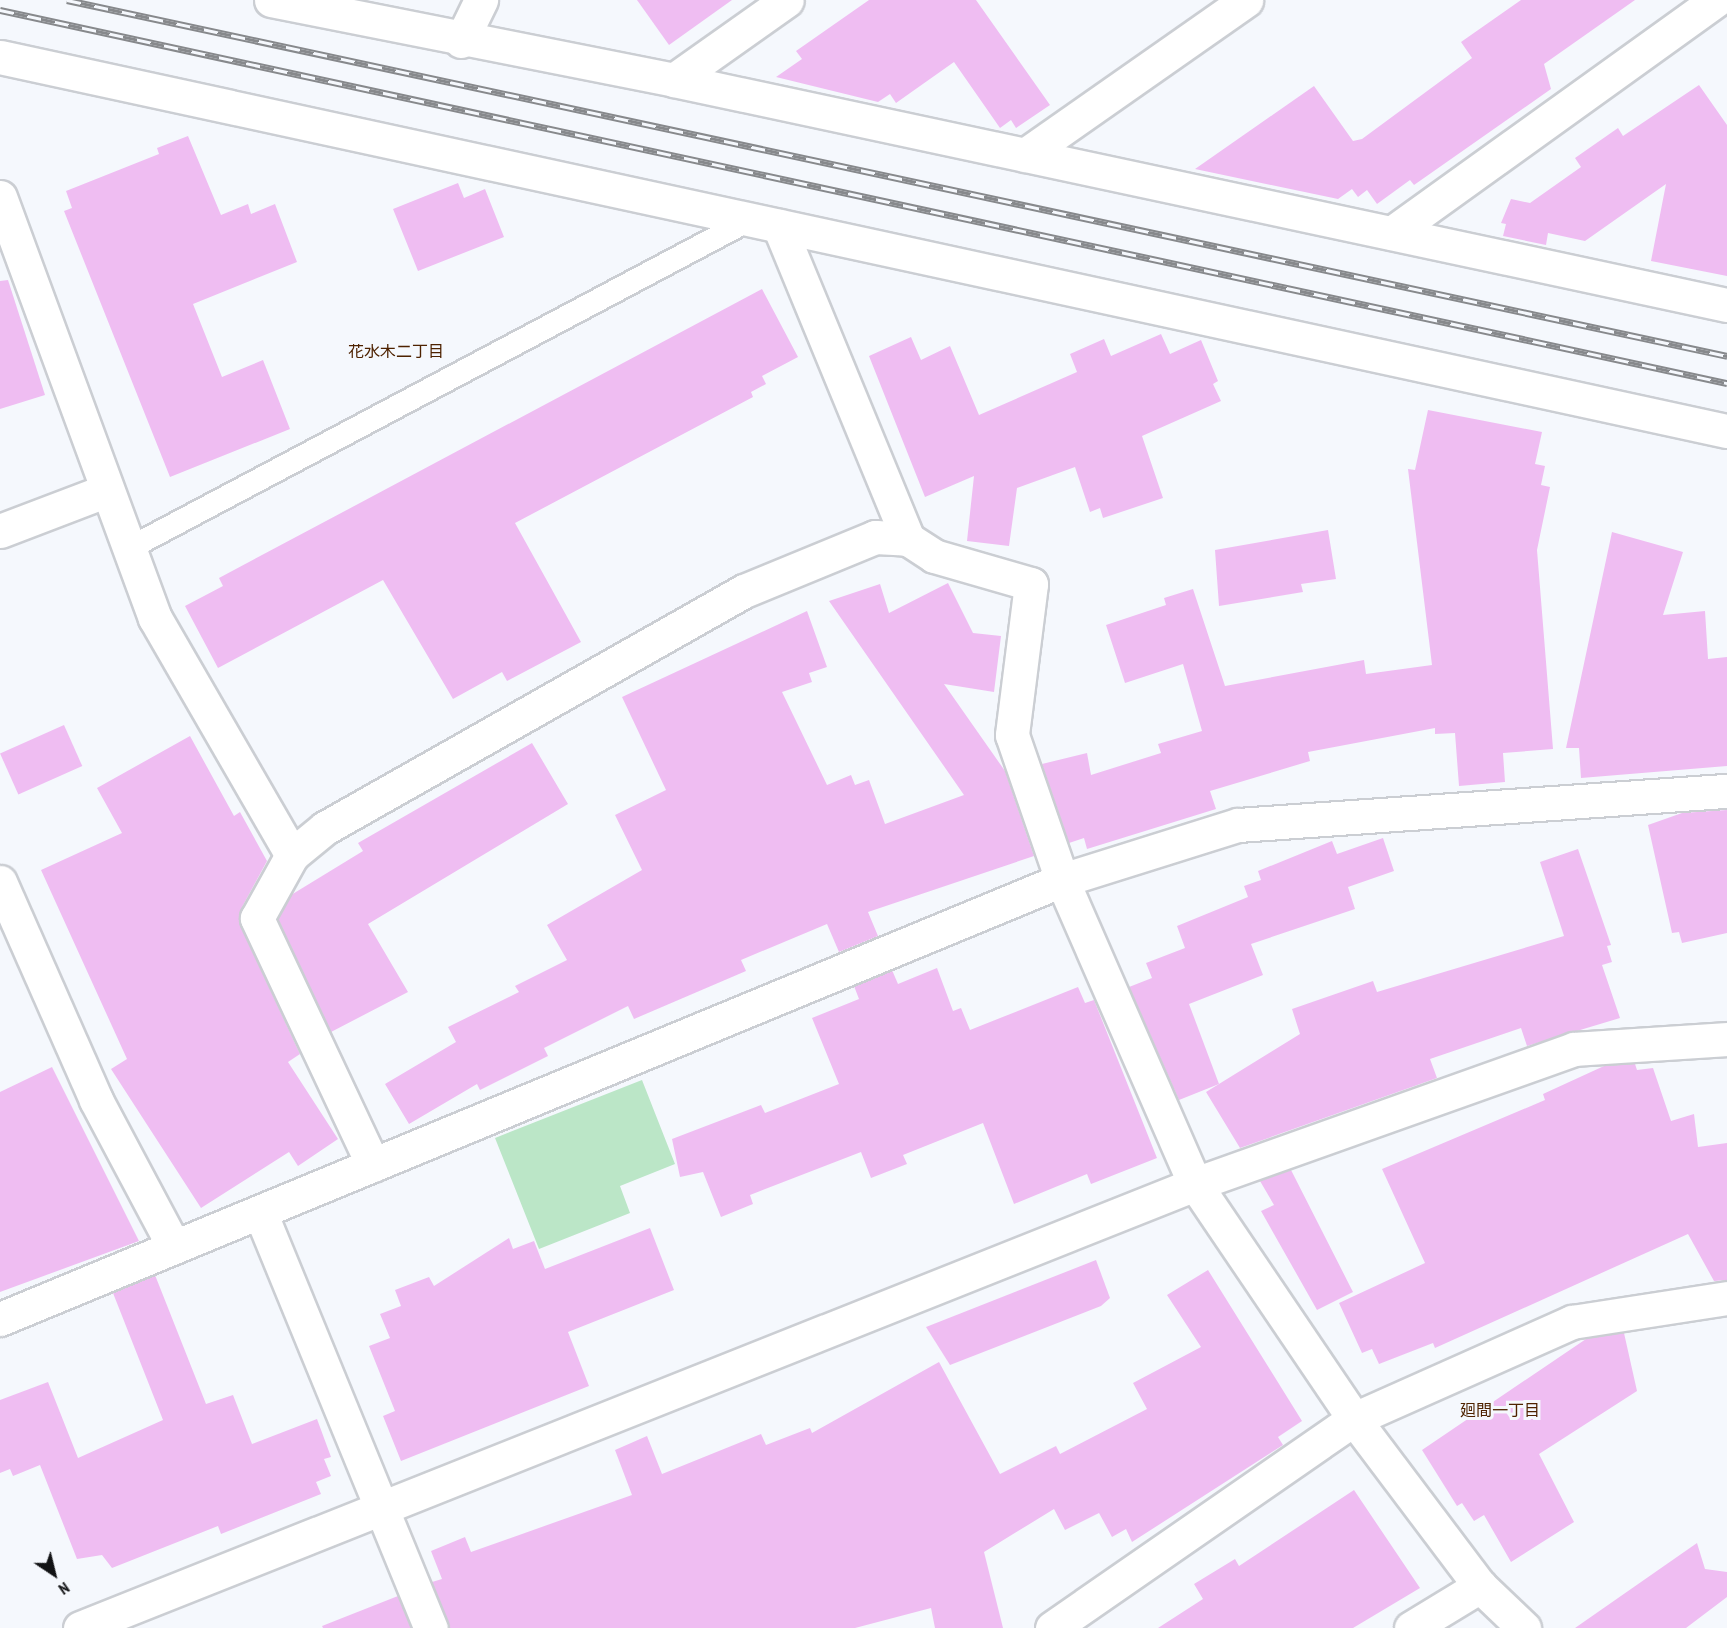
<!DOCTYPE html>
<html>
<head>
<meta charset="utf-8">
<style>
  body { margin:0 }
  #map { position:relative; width:1727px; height:1628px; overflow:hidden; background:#f5f8fd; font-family:"PT Sans Narrow","Noto Sans JP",sans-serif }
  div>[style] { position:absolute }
  .green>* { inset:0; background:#bbe6c7 }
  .building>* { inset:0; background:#efbdf2; transform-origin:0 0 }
  .roads { filter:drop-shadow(2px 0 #cbced3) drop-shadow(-2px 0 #cbced3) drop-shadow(0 2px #cbced3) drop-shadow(0 -2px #cbced3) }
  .service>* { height:22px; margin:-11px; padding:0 11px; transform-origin:11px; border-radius:11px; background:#fff }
  .minor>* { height:33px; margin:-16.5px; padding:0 16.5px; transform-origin:16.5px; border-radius:16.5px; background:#fff }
  .tertiary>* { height:33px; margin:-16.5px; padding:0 16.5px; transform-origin:16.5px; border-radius:16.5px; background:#fff }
  .rail>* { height:7px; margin-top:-3.5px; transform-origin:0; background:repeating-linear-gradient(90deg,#f5f8fd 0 14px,#87898c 0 28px); box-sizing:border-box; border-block:2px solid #87898c }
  span { translate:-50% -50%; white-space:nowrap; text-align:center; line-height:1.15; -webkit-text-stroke:6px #f5f8fd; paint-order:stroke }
  .neighbourhood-label { font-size:16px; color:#4e2200 }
  .north { position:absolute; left:24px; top:1544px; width:60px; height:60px; -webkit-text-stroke:4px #f5f8fd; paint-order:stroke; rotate:145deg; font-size:16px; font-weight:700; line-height:24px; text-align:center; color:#121315 }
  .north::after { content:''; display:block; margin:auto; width:21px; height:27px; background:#121315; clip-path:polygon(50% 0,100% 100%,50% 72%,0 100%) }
</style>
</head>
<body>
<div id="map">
  <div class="green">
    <div style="clip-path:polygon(642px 1080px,675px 1164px,620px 1186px,630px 1213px,539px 1249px,495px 1138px)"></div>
  </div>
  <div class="building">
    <div style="clip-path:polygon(637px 0,732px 0,669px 45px)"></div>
    <div style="clip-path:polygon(869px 0,976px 0,1050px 105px,1016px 128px,1011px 120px,1000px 128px,954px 62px,896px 103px,890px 94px,878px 102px,776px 77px,802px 59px,796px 51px)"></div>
    <div style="clip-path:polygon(1521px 0,1635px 0,1544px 64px,1551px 89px,1414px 185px,1410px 180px,1377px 204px,1367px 190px,1358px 197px,1352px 189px,1338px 199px,1195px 169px,1314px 86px,1353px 141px,1362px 139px,1472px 58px,1461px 42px)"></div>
    <div style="clip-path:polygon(1699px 85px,1727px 125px,1727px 276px,1651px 261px,1666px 184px,1585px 241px,1548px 233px,1546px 245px,1503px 236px,1506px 224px,1501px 223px,1511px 199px,1530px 203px,1581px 167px,1575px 158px,1618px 128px,1623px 136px)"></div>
    <div style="clip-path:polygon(188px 136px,221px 215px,248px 204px,251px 214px,275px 204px,297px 262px,193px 304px,222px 377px,263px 360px,290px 429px,170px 477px,64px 211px,72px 208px,66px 191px,159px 154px,157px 148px)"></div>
    <div style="clip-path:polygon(458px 183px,464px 198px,485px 189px,504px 237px,418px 271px,393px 209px)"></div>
    <div style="clip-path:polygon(8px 280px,45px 395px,0 409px,0 281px)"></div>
    <div style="clip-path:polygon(762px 289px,798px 357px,762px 376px,766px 384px,751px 392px,753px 397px,515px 523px,581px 642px,507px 681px,502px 672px,453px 699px,383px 580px,218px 668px,185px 606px,223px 586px,219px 578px)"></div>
    <div style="clip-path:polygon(1161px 334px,1170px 354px,1201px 340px,1218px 381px,1213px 384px,1221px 401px,1142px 436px,1163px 498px,1103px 518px,1100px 508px,1090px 512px,1075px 467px,1017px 488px,1009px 546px,967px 541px,974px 476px,925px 497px,869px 356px,911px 337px,921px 360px,950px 346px,979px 415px,1077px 372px,1070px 354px,1104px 339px,1111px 356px)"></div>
    <div style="clip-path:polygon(1428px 410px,1542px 432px,1535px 464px,1545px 466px,1541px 485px,1550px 487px,1537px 550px,1553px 749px,1503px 753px,1505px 782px,1459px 786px,1455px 733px,1435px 734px,1435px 728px,1308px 752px,1310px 761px,1210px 791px,1216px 809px,1087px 849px,1084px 838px,1069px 843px,1042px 764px,1087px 753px,1091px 775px,1161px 753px,1158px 744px,1202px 731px,1183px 664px,1125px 683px,1106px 625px,1166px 605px,1164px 598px,1193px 589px,1225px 686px,1364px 660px,1366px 674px,1432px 665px,1408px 469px,1415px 470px)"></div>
    <div style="clip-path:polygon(1328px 530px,1336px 579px,1301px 584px,1303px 592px,1219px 606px,1215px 550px)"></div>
    <div style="clip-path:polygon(1612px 532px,1683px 552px,1663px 615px,1705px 611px,1708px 659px,1727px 657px,1727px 766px,1581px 778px,1579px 748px,1566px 748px)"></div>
    <div style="clip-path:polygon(948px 583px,973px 633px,1001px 636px,994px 692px,944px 684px,1005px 771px,1034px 856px,868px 912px,878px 936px,839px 952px,827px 924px,741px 960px,746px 971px,634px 1019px,628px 1006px,544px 1048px,548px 1056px,480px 1090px,477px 1084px,409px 1124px,385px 1084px,456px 1042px,448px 1027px,519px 992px,515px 986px,567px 960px,547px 925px,642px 870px,615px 815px,666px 790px,622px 697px,807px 611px,827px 667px,809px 673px,812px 682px,782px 692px,827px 785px,851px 775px,855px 785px,869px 780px,885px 824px,964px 795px,829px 601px,880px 584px,889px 613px)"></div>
    <div style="left:64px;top:725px;width:45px;height:70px;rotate:66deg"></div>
    <div style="clip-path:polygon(190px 736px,234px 816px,240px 812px,267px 861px,241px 909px,240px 925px,300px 1054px,288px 1062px,338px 1139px,298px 1166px,289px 1152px,201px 1208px,111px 1069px,127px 1059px,41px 870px,122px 833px,97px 788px)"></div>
    <div style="clip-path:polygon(532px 743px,568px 804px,368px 924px,408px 992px,331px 1032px,278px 919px,291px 895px,363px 851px,358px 843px)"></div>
    <div style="clip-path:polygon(1727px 810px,1727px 933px,1682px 943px,1679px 932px,1672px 933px,1648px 825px,1682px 813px)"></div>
    <div style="clip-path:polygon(1383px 838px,1394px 871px,1348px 887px,1355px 909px,1251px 944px,1263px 975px,1189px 1004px,1219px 1084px,1179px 1100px,1129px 987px,1152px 978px,1146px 963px,1185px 948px,1177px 926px,1248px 897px,1244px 886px,1261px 880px,1258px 871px,1332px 841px,1337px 854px)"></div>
    <div style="clip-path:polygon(1578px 849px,1611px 945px,1607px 946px,1612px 962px,1602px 965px,1620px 1018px,1527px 1046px,1521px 1028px,1430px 1059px,1437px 1078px,1240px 1148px,1206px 1092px,1300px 1034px,1292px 1009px,1373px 981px,1377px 992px,1564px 936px,1540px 862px)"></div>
    <div style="clip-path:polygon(937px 968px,953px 1011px,961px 1008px,970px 1030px,1078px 987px,1085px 1003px,1094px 1000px,1157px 1158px,1091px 1184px,1087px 1174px,1014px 1204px,983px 1123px,903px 1155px,907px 1164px,871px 1178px,861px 1152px,750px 1195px,753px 1204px,721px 1217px,703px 1172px,680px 1177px,672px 1139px,761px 1105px,765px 1113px,839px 1084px,812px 1018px,859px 999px,854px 986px,892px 970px,898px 984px)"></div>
    <div style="clip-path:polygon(1635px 1064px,1637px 1070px,1653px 1068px,1671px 1121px,1694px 1114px,1698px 1147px,1727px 1143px,1727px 1280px,1714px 1281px,1688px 1234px,1435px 1348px,1433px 1343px,1379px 1364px,1372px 1349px,1362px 1353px,1339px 1303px,1425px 1263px,1382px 1169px,1545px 1100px,1543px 1094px,1604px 1066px)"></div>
    <div style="clip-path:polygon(52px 1067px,139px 1241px,0 1292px,0 1092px)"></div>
    <div style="clip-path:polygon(1291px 1170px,1353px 1292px,1317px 1310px,1261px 1211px,1274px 1205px,1260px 1181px)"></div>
    <div style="clip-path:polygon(650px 1228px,674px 1290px,568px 1332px,589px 1386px,401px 1461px,383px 1416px,395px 1411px,369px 1346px,390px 1338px,380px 1314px,401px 1306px,395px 1290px,429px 1277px,434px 1286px,509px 1238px,513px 1249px,534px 1241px,545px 1269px)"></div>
    <div style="clip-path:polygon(1096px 1260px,1110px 1298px,1101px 1306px,950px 1365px,926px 1327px)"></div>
    <div style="clip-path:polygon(1208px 1270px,1302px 1421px,1278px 1437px,1283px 1445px,1132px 1542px,1126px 1529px,1112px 1537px,1099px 1513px,1065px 1530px,1054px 1509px,984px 1552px,1003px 1628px,935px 1628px,931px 1608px,855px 1628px,449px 1628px,432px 1582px,442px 1579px,431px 1551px,465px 1537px,471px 1552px,632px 1495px,615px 1450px,647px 1436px,662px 1474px,761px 1434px,766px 1445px,810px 1428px,812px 1433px,939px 1362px,1000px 1474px,1056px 1446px,1060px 1454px,1147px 1409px,1133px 1383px,1201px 1347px,1167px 1295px)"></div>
    <div style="clip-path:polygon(155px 1275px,206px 1404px,233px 1395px,252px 1444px,317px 1419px,331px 1457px,324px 1459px,331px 1476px,316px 1482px,321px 1494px,221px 1534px,218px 1526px,112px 1568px,102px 1555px,77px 1559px,40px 1465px,13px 1476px,10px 1469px,0 1473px,0 1400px,48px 1382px,78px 1458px,163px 1420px,113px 1293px)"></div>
    <div style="clip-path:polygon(1624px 1333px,1637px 1391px,1539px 1454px,1574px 1522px,1511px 1562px,1484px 1515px,1474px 1521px,1462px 1503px,1457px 1506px,1422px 1450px,1586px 1339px)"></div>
    <div style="clip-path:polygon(1354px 1490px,1420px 1588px,1353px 1628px,1158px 1628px,1203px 1599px,1194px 1584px,1235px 1559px,1239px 1566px)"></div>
    <div style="clip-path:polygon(1697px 1543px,1705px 1569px,1727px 1572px,1727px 1597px,1686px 1628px,1575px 1628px)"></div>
    <div style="clip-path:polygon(398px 1596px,411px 1628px,323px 1628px,322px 1626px)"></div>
  </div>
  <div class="roads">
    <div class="service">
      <div style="left:128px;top:549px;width:703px;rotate:-27.91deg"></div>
    </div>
    <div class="minor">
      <div style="left:271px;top:0;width:411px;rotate:11.2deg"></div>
      <div style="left:674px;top:80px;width:1077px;rotate:12.06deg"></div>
      <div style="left:461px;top:41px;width:46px;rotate:-64deg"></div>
      <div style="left:0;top:57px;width:1767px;rotate:12.22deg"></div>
      <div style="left:674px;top:80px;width:138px;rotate:-35.3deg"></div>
      <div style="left:1025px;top:155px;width:270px;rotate:-35deg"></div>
      <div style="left:0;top:197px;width:449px;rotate:69.8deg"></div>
      <div style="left:155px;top:618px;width:274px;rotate:60deg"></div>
      <div style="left:779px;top:226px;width:339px;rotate:67.6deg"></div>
      <div style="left:1392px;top:233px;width:399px;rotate:-35.7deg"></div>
      <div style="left:0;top:531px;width:112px;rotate:-20.9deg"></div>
      <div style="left:0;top:882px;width:238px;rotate:66.2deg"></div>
      <div style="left:96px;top:1100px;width:166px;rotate:62deg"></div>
      <div style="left:373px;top:1165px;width:273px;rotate:-115.2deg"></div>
      <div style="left:257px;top:918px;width:72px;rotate:-60.9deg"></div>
      <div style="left:292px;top:855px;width:43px;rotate:-39.3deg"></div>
      <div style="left:325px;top:828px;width:481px;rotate:-29.5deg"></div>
      <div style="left:744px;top:591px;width:142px;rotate:-22.4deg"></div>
      <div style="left:875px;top:537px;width:33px;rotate:3deg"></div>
      <div style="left:908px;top:539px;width:31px;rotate:33deg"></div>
      <div style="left:934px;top:556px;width:101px;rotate:16.1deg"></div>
      <div style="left:1031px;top:584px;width:152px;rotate:97.2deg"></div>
      <div style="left:1012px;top:735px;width:153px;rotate:71deg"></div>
      <div style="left:1062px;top:880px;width:332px;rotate:66.4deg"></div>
      <div style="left:1195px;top:1184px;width:402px;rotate:-19.6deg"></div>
      <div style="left:1574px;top:1049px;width:153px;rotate:-3.7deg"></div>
      <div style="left:260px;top:1212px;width:450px;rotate:67.7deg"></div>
      <div style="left:0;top:1319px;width:1149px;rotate:-22.46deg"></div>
      <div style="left:1062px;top:880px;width:184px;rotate:-17.4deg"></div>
      <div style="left:1238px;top:825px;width:490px;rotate:-4deg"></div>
      <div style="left:1052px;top:1628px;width:367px;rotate:-34.7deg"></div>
      <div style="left:1354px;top:1419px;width:239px;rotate:-24deg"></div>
      <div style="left:1572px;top:1322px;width:157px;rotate:-8.8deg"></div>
      <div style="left:1411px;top:1628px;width:81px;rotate:-31.3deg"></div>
    </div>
    <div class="tertiary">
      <div style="left:80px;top:1628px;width:1200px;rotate:-21.71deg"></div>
      <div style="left:1195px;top:1184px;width:284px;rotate:55.9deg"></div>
      <div style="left:1354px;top:1419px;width:209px;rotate:53deg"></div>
      <div style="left:1480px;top:1586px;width:61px;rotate:43.7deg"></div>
    </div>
  </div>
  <div class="rail">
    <div style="left:67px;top:0;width:1698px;rotate:12.1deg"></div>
    <div style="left:0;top:10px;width:1767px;rotate:12.19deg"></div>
  </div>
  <div class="neighbourhood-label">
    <span style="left:396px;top:351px">花水木二丁目</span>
    <span style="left:1500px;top:1410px">廻間一丁目</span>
  </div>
  <div class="north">N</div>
</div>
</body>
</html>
